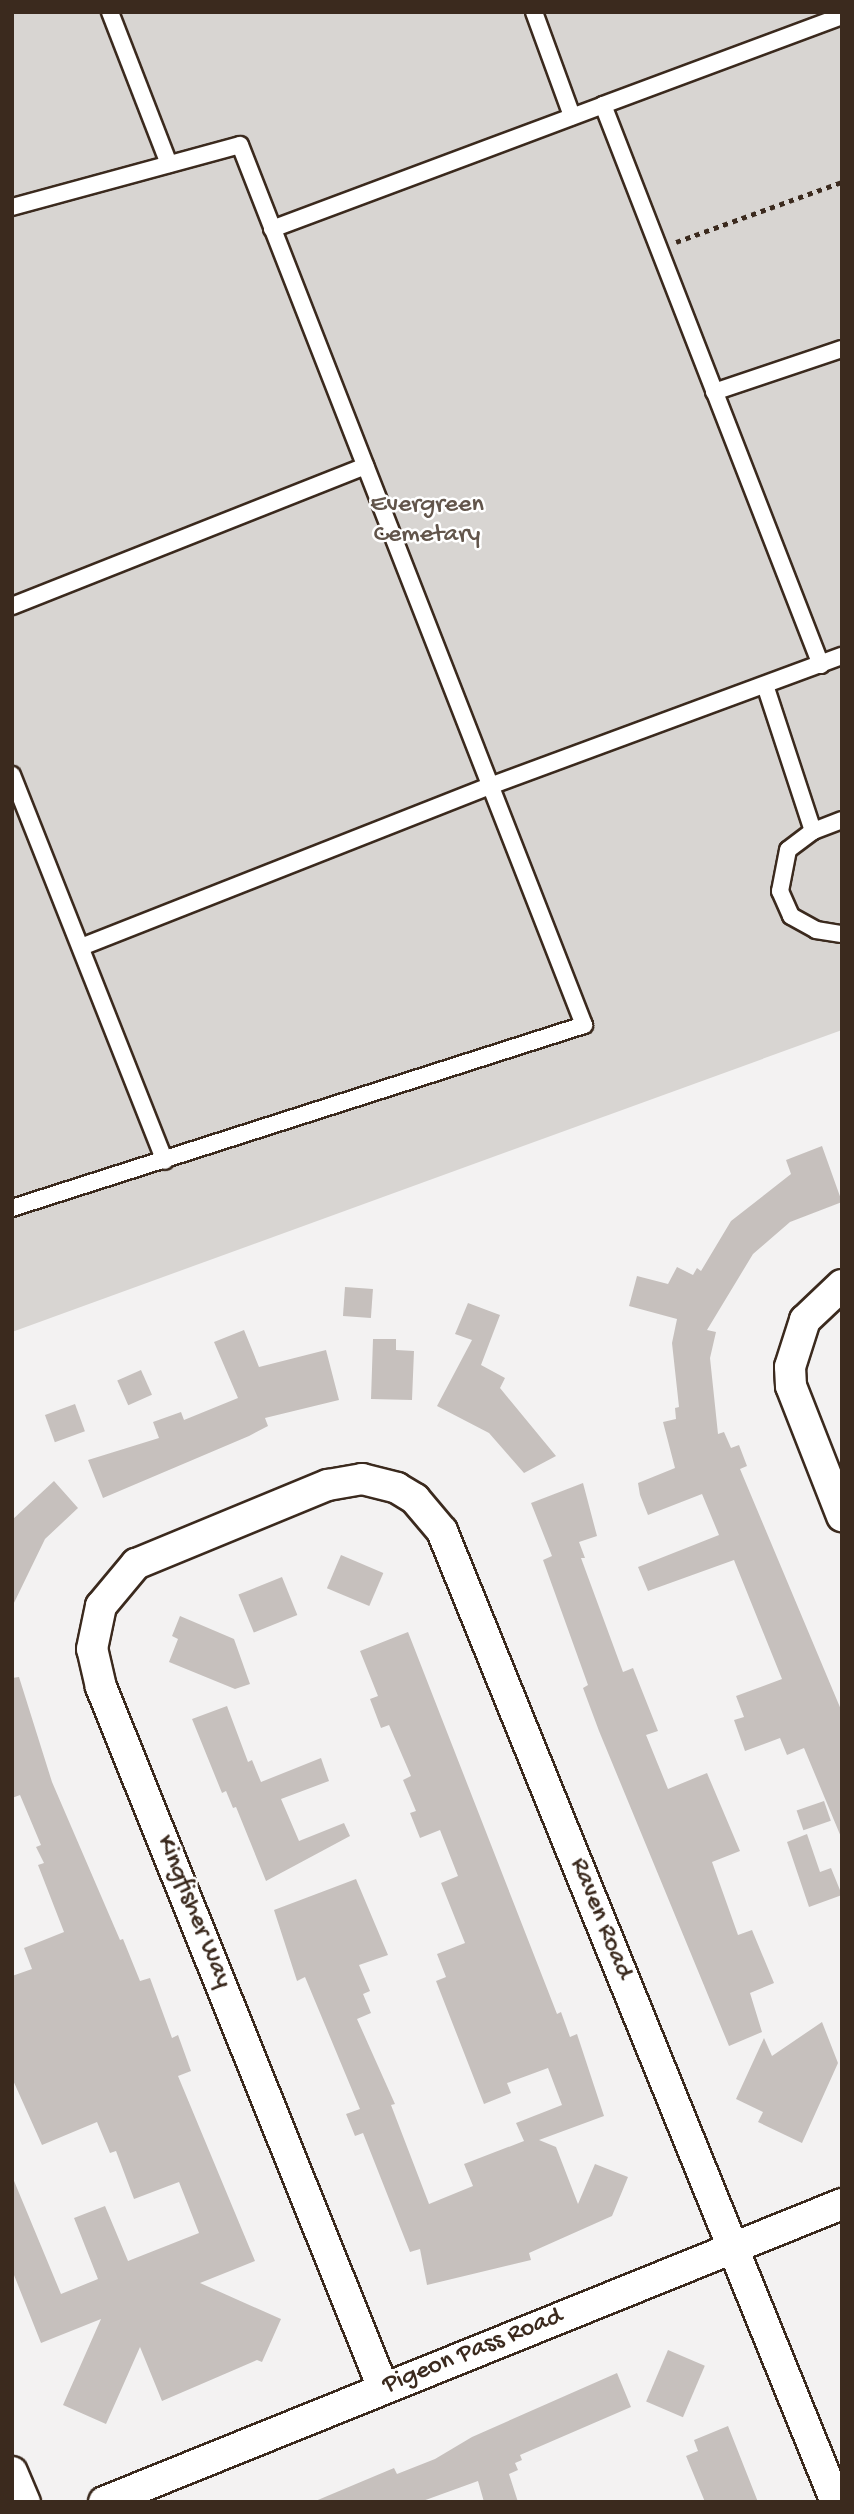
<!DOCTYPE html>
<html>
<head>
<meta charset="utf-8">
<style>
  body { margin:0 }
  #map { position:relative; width:854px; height:2514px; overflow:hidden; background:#f3f2f2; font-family:"Gochi Hand",sans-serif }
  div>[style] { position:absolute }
  .green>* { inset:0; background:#d8d5d2 }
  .building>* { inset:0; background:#c6c0bd; transform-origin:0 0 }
  .path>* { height:4.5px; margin-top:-2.25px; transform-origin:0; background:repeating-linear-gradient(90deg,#3b2a1e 0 5px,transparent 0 10px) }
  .roads { filter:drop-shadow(2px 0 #3b2a1e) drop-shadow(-2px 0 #3b2a1e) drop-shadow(0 2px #3b2a1e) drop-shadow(0 -2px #3b2a1e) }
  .lane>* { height:16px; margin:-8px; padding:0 8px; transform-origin:8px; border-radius:8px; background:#fff }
  .street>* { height:30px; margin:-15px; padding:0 15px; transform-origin:15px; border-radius:15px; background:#fff }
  span { translate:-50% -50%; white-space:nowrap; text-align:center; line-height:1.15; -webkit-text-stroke:5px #fff; paint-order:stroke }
  .park-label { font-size:26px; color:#62554b }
  .street-label { font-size:26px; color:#3b2a1e }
  .frame { position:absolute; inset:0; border:14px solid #3b2a1e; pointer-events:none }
</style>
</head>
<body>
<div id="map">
  <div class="green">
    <div style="clip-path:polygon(12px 12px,842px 12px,842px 1030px,12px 1332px)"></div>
  </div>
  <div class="building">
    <div style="clip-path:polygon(822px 1146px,842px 1202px,790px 1222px,753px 1254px,707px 1330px,716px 1332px,710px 1358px,718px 1434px,724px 1432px,731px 1448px,739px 1445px,747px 1466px,740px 1469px,842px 1712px,841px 1837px,804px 1748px,787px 1755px,780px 1738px,745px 1751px,734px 1720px,744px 1717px,736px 1696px,782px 1679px,734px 1560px,648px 1591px,638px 1567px,719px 1535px,702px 1494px,648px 1515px,640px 1495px,638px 1483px,675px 1468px,663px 1422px,676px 1419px,675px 1408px,679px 1407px,672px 1343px,677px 1319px,629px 1306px,637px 1276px,668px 1284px,677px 1267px,693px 1275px,697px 1268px,701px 1271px,731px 1221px,791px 1174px,786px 1160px)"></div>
    <div style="left:345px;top:1287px;width:28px;height:29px;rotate:4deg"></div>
    <div style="clip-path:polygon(468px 1303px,500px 1315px,481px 1365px,505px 1378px,500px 1388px,556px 1456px,524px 1473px,489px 1433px,437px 1406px,472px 1340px,455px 1334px)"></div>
    <div style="clip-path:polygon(244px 1330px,259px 1367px,326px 1350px,339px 1400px,265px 1418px,268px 1426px,249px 1436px,103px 1498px,88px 1460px,159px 1438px,153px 1422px,181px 1412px,184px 1420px,238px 1398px,214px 1342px)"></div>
    <div style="clip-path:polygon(373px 1339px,396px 1339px,396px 1350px,414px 1351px,412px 1400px,371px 1399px)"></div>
    <div style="left:141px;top:1370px;width:27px;height:26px;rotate:66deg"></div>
    <div style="left:75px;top:1404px;width:29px;height:32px;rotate:70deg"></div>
    <div style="clip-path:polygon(54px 1481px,78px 1508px,45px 1539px,12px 1607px,12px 1520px)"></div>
    <div style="clip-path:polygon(583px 1483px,597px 1536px,579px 1542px,585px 1558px,581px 1558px,623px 1672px,633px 1668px,658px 1731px,646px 1735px,668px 1789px,707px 1773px,740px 1851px,712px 1862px,738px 1935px,752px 1930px,774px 1983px,750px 1993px,762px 2032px,729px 2046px,599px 1731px,583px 1688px,588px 1685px,543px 1560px,552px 1556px,531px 1503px)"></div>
    <div style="left:341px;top:1555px;width:46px;height:36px;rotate:23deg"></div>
    <div style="left:282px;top:1577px;width:41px;height:47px;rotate:68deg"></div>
    <div style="clip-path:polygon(180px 1616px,234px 1639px,250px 1684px,235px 1689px,169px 1662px,178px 1639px,172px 1636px)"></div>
    <div style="clip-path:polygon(408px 1632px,557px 2014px,561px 2012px,570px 2037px,577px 2034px,604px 2116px,539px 2140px,556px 2147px,578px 2204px,595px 2164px,628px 2177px,612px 2216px,529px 2253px,531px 2260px,427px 2285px,420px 2249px,410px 2252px,363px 2133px,355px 2136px,346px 2114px,360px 2109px,305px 1977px,297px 1981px,274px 1910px,356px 1879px,388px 1955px,359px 1965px,370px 1991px,363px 1994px,371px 2013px,357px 2019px,395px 2104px,391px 2105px,429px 2204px,473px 2186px,464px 2164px,524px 2141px,516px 2123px,562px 2105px,548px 2068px,507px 2083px,511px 2093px,484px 2104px,436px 1981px,446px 1977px,437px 1954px,465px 1943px,441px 1883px,458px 1876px,440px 1830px,420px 1838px,410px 1813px,416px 1811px,403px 1780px,411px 1776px,389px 1725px,381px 1728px,370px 1699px,378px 1696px,360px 1651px)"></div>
    <div style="clip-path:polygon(19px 1677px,52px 1782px,120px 1940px,123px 1939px,140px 1981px,150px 1978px,172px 2038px,178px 2035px,191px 2071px,178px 2076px,255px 2261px,200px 2283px,281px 2319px,262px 2362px,257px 2360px,162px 2401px,140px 2347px,106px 2424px,63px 2405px,101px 2319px,41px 2343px,12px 2270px,12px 2176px,61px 2294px,98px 2279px,74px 2218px,105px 2206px,128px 2261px,199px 2233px,179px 2182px,134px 2199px,116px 2151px,110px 2153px,97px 2122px,42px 2145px,12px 2078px,12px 1976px,32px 1969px,24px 1948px,64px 1932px,38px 1865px,44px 1863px,36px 1847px,41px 1845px,20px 1795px,12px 1798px,12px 1678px)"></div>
    <div style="clip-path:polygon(227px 1706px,248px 1762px,252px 1760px,261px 1782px,321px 1758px,329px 1781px,281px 1799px,299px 1841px,344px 1823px,350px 1836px,266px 1881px,236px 1807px,233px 1808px,226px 1791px,222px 1793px,192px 1719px)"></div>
    <div style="left:824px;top:1801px;width:21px;height:29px;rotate:71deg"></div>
    <div style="clip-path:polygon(807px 1834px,820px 1872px,831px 1868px,842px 1895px,809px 1907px,787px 1842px)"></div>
    <div style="clip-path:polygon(822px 2022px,838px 2063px,802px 2143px,758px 2122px,763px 2112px,736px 2099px,764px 2038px,772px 2056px)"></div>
    <div style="left:668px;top:2350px;width:40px;height:56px;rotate:23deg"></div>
    <div style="clip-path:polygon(617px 2373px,631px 2407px,520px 2455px,522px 2460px,515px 2463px,518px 2470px,509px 2474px,518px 2502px,484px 2502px,478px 2481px,420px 2502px,313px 2502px,394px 2468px,397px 2474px,435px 2459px,472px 2437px)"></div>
    <div style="clip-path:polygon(728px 2426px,758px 2502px,705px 2502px,686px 2456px,698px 2451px,694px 2440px)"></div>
  </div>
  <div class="path">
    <div style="left:676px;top:242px;width:177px;rotate:-19.9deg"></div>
  </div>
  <div class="roads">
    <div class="lane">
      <div style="left:110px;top:12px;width:163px;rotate:68.8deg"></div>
      <div style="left:534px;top:12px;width:111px;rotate:69.9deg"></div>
      <div style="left:603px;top:105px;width:255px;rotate:-20.4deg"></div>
      <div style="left:12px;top:207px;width:236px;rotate:-15.2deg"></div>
      <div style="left:240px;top:145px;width:945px;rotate:68.65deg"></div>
      <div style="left:584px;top:1025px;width:601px;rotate:162.26deg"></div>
      <div style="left:272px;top:229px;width:353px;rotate:-20.5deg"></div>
      <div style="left:603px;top:105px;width:601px;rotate:68.73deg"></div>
      <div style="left:714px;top:392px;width:135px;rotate:-18.6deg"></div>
      <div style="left:12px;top:606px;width:380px;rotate:-21.6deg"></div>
      <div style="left:765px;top:685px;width:154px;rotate:71.8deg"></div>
      <div style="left:12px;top:775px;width:415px;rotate:68.4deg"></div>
      <div style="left:842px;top:820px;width:31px;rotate:159deg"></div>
      <div style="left:813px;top:831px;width:31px;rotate:143deg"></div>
      <div style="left:788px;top:850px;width:42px;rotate:101deg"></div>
      <div style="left:780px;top:891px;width:27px;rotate:66deg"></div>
      <div style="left:791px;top:916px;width:29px;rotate:29deg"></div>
      <div style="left:816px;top:930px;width:26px;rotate:9deg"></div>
      <div style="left:81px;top:947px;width:440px;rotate:-21.5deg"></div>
      <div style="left:490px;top:786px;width:375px;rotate:-20.3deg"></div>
    </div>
    <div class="street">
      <div style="left:842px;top:1285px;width:51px;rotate:136.6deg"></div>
      <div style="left:805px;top:1320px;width:49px;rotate:107.7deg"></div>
      <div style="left:790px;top:1367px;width:19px;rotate:87deg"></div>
      <div style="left:791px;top:1386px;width:140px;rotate:68.6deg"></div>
      <div style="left:383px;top:2388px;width:756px;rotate:-111.91deg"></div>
      <div style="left:101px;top:1687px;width:39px;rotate:-103deg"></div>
      <div style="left:92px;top:1649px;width:44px;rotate:-78.2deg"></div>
      <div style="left:101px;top:1606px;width:55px;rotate:-50.2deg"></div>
      <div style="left:136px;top:1564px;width:208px;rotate:-22.4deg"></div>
      <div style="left:328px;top:1485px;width:35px;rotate:-10deg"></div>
      <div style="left:362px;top:1479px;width:36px;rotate:14deg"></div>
      <div style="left:397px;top:1488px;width:21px;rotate:31deg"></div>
      <div style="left:415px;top:1499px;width:42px;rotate:49.8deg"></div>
      <div style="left:442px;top:1531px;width:1048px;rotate:67.91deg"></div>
      <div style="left:12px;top:2472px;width:33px;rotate:67deg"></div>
      <div style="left:104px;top:2502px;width:796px;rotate:-21.99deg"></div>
    </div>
  </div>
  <div class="park-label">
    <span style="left:427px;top:521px">Evergreen<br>Cemetary</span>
  </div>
  <div class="street-label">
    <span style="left:193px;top:1912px;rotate:68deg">Kingfisher Way</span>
    <span style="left:600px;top:1919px;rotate:68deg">Raven Road</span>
    <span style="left:473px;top:2352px;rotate:-22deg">Pigeon Pass Road</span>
  </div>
  <div class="frame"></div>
</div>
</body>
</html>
